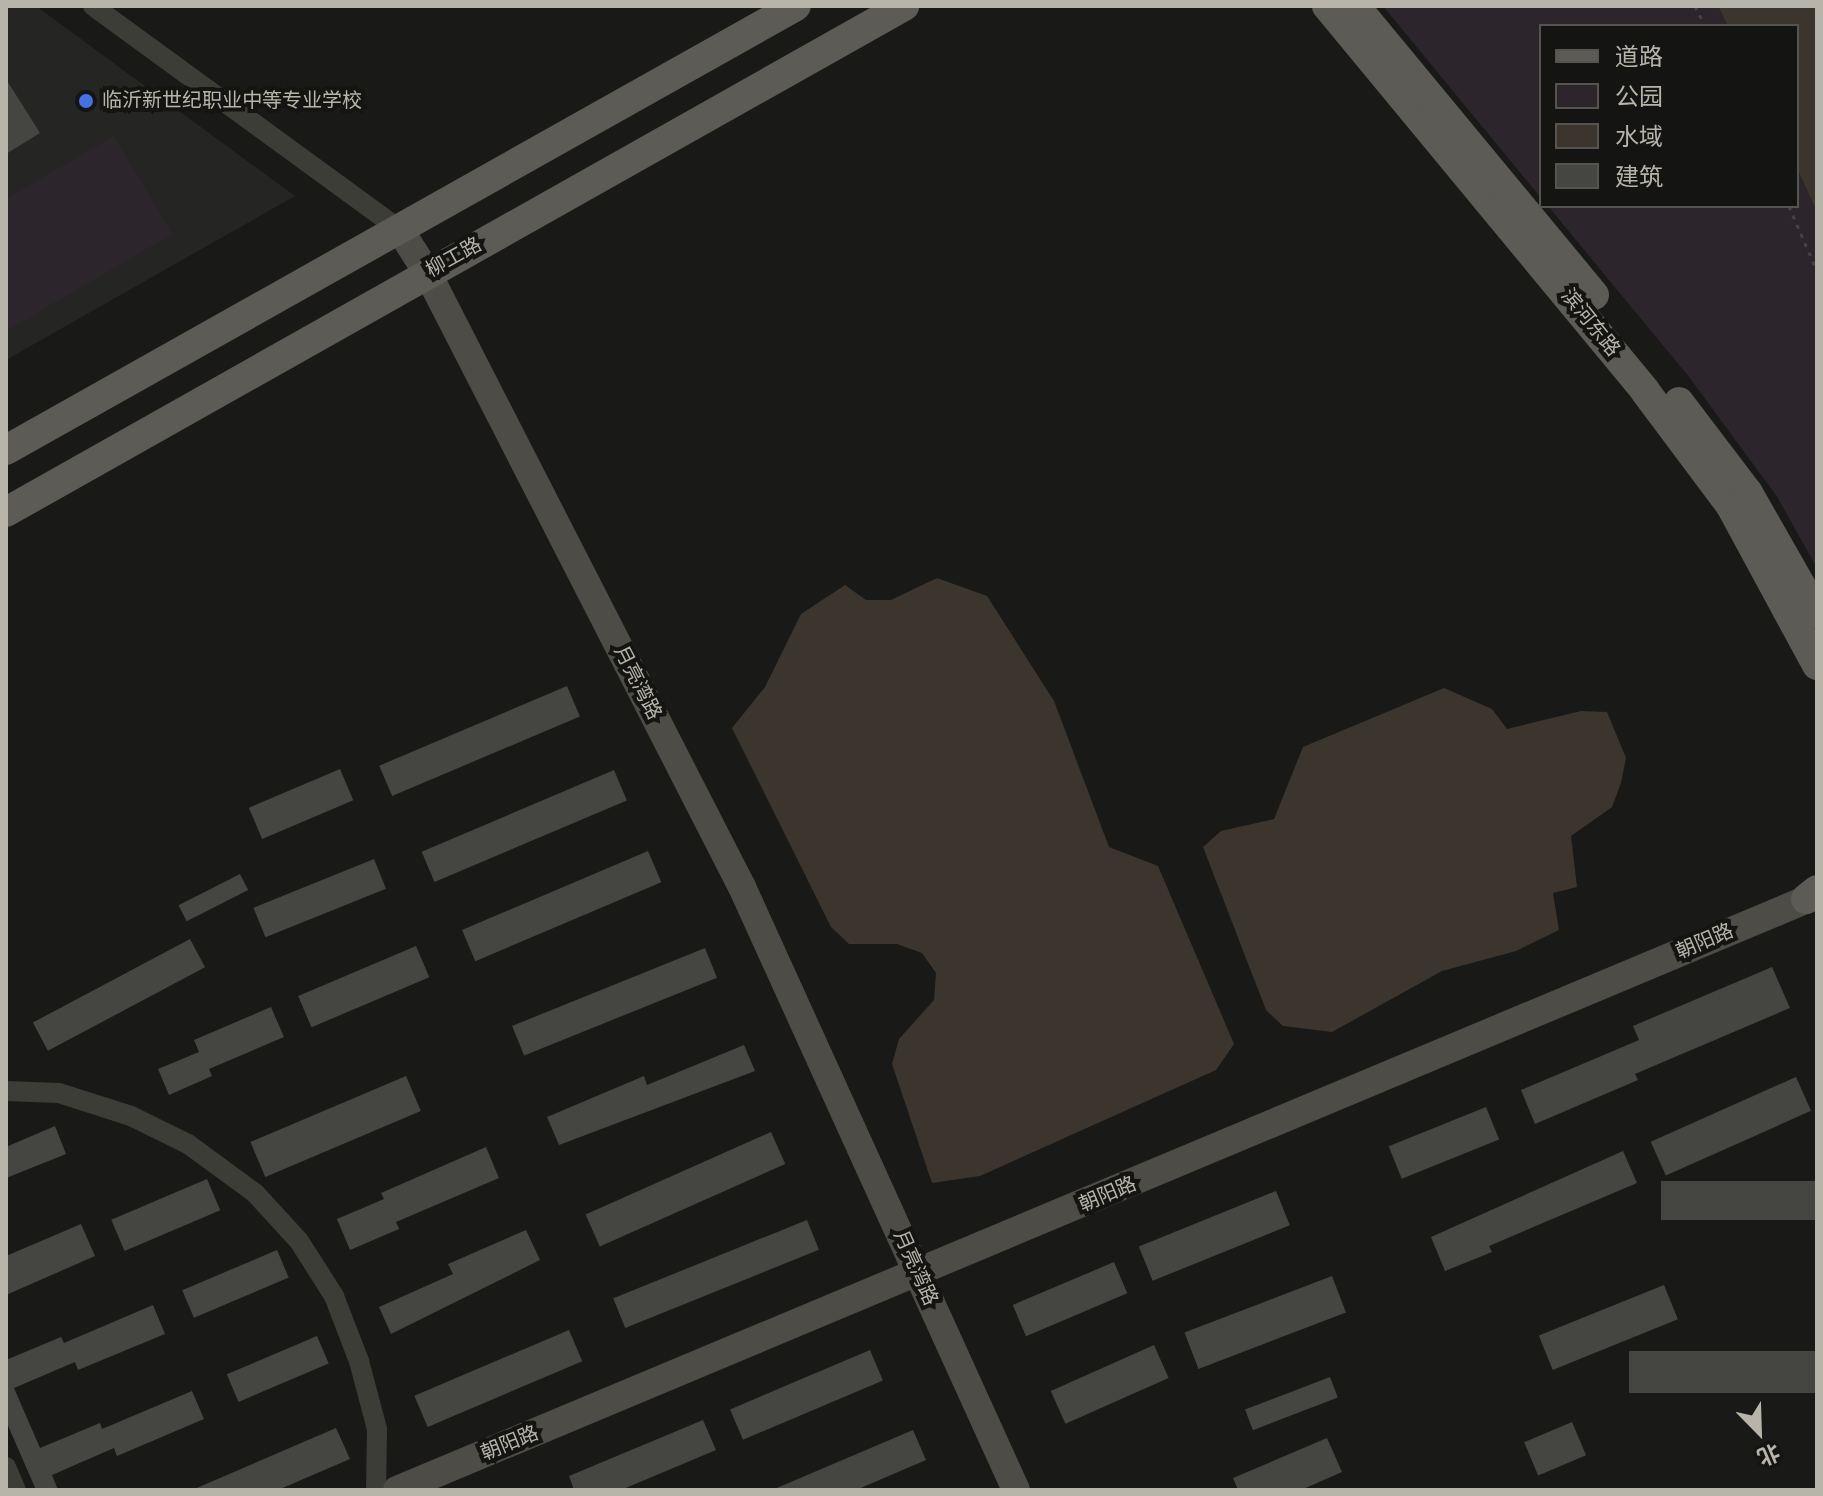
<!DOCTYPE html>
<html>
<head>
<meta charset="utf-8">
<style>
  body { margin:0 }
  #map { position:relative; width:1823px; height:1496px; overflow:hidden; background:#191917; font-family:"Source Sans 3","Noto Sans SC",sans-serif }
  div>[style] { position:absolute }
  .built>* { inset:0; background:#252623 }
  .green>* { inset:0; background:#2d252c }
  .water>* { inset:0; background:#3c352e }
  .building>* { inset:0; background:#454541; transform-origin:0 0 }
  .path>* { height:3px; margin-top:-1.5px; transform-origin:0; background:repeating-linear-gradient(90deg,#44433e 0 4px,transparent 0 10px) }
  .street>* { height:20px; margin:-10px; padding:0 10px; transform-origin:10px; border-radius:10px; background:#3d3d38 }
  .secondary>* { height:28px; margin:-14px; padding:0 14px; transform-origin:14px; border-radius:14px; background:#4d4c46 }
  .primary>* { height:30px; margin:-15px; padding:0 15px; transform-origin:15px; border-radius:15px; background:#5c5b55 }
  .dots>* { width:22px; height:22px; translate:-50% -50%; box-sizing:border-box; border:4px solid #141412; border-radius:50% }
  span { translate:-50% -50%; white-space:nowrap; text-align:center; line-height:1.15; -webkit-text-stroke:8px #141412; paint-order:stroke }
  .poi-label { font-size:20px; color:#b7b4aa }
  .left { translate:0 -50%; text-align:left }
  .street-label { font-size:20px; color:#b7b4aa }
  .frame { position:absolute; inset:0; border:8px solid #b7b4aa; pointer-events:none }
  .legend { position:absolute; left:1539px; top:24px; width:260px; height:184px; box-sizing:border-box; background:#141412; border:2px solid #55544f; margin:0; padding:10px 14px; list-style:none; font-size:24px; color:#b7b4aa }
  .legend li { display:flex; align-items:center; gap:16px; height:40px }
  .legend b { width:40px; border:2px solid #55544f }
  .north { position:absolute; left:1719px; top:1392px; width:80px; height:80px; -webkit-text-stroke:6px #141412; paint-order:stroke; rotate:157deg; font-size:22px; font-weight:700; line-height:32px; text-align:center; color:#b7b4aa }
  .north::after { content:''; display:block; margin:auto; width:28px; height:36px; background:#b7b4aa; clip-path:polygon(50% 0,100% 100%,50% 72%,0 100%) }
</style>
</head>
<body>
<div id="map">
  <div class="built">
    <div style="clip-path:polygon(6px 6px,36px 6px,295px 196px,6px 360px)"></div>
  </div>
  <div class="green">
    <div style="clip-path:polygon(1383px 6px,1718px 6px,1728px 26px,1541px 26px,1541px 198px)"></div>
    <div style="clip-path:polygon(114px 136px,172px 234px,6px 331px,6px 199px)"></div>
    <div style="clip-path:polygon(1797px 168px,1817px 212px,1817px 568px,1776px 495px,1689px 377px,1548px 206px,1797px 206px)"></div>
  </div>
  <div class="water">
    <div style="clip-path:polygon(1718px 6px,1817px 6px,1817px 212px,1797px 168px,1797px 26px,1728px 26px)"></div>
    <div style="clip-path:polygon(937px 578px,987px 596px,1054px 701px,1109px 847px,1158px 866px,1234px 1044px,1216px 1070px,980px 1176px,932px 1183px,892px 1064px,899px 1039px,934px 1000px,936px 973px,922px 953px,897px 944px,849px 944px,831px 927px,732px 728px,765px 687px,801px 614px,845px 585px,866px 600px,891px 600px)"></div>
    <div style="clip-path:polygon(1444px 688px,1492px 709px,1507px 729px,1581px 711px,1607px 712px,1626px 758px,1621px 783px,1612px 807px,1571px 836px,1577px 887px,1553px 893px,1559px 930px,1516px 951px,1442px 971px,1332px 1032px,1283px 1026px,1266px 1010px,1203px 847px,1221px 831px,1274px 819px,1303px 747px)"></div>
  </div>
  <div class="building">
    <div style="clip-path:polygon(6px 79px,40px 133px,6px 154px)"></div>
    <div style="left:567px;top:686px;width:33px;height:204px;rotate:67deg"></div>
    <div style="left:340px;top:769px;width:34px;height:99px;rotate:67deg"></div>
    <div style="left:614px;top:770px;width:33px;height:209px;rotate:67deg"></div>
    <div style="left:648px;top:851px;width:34px;height:202px;rotate:67deg"></div>
    <div style="left:374px;top:859px;width:32px;height:130px;rotate:68deg"></div>
    <div style="left:240px;top:874px;width:18px;height:69px;rotate:63deg"></div>
    <div style="left:190px;top:939px;width:32px;height:178px;rotate:62deg"></div>
    <div style="left:416px;top:946px;width:34px;height:128px;rotate:67deg"></div>
    <div style="left:705px;top:948px;width:32px;height:208px;rotate:68deg"></div>
    <div style="clip-path:polygon(1772px 967px,1790px 1008px,1635px 1074px,1638px 1080px,1535px 1124px,1521px 1090px,1639px 1040px,1633px 1026px)"></div>
    <div style="clip-path:polygon(271px 1007px,284px 1037px,209px 1069px,212px 1076px,169px 1095px,158px 1069px,199px 1052px,194px 1040px)"></div>
    <div style="clip-path:polygon(744px 1045px,755px 1071px,559px 1145px,547px 1117px,644px 1076px,647px 1085px)"></div>
    <div style="left:406px;top:1076px;width:38px;height:169px;rotate:67deg"></div>
    <div style="left:1796px;top:1077px;width:37px;height:159px;rotate:66deg"></div>
    <div style="left:1486px;top:1107px;width:35px;height:105px;rotate:68deg"></div>
    <div style="clip-path:polygon(55px 1126px,66px 1154px,6px 1178px,6px 1147px)"></div>
    <div style="left:771px;top:1132px;width:35px;height:203px;rotate:66deg"></div>
    <div style="clip-path:polygon(486px 1147px,499px 1178px,396px 1222px,399px 1229px,350px 1250px,337px 1219px,384px 1199px,381px 1193px)"></div>
    <div style="clip-path:polygon(1623px 1151px,1637px 1183px,1489px 1246px,1492px 1252px,1445px 1271px,1431px 1237px)"></div>
    <div style="left:207px;top:1179px;width:34px;height:104px;rotate:67deg"></div>
    <div style="left:1817px;top:1181px;width:39px;height:156px;rotate:90deg"></div>
    <div style="left:1276px;top:1191px;width:37px;height:148px;rotate:68deg"></div>
    <div style="left:807px;top:1220px;width:32px;height:209px;rotate:68deg"></div>
    <div style="clip-path:polygon(81px 1224px,95px 1256px,6px 1295px,6px 1256px)"></div>
    <div style="clip-path:polygon(526px 1230px,540px 1260px,391px 1334px,379px 1307px,453px 1274px,448px 1264px)"></div>
    <div style="left:277px;top:1250px;width:30px;height:103px;rotate:67deg"></div>
    <div style="left:1114px;top:1262px;width:34px;height:110px;rotate:67deg"></div>
    <div style="left:1332px;top:1276px;width:39px;height:158px;rotate:69deg"></div>
    <div style="left:1664px;top:1285px;width:37px;height:135px;rotate:68deg"></div>
    <div style="clip-path:polygon(153px 1305px,165px 1334px,78px 1370px,75px 1362px,14px 1388px,40px 1448px,100px 1423px,102px 1429px,192px 1391px,204px 1419px,117px 1456px,114px 1448px,52px 1475px,58px 1490px,36px 1490px,6px 1421px,6px 1360px,61px 1337px,64px 1343px)"></div>
    <div style="left:569px;top:1330px;width:34px;height:168px;rotate:67deg"></div>
    <div style="left:317px;top:1336px;width:30px;height:98px;rotate:67deg"></div>
    <div style="left:1154px;top:1345px;width:36px;height:113px;rotate:66deg"></div>
    <div style="left:870px;top:1350px;width:33px;height:152px;rotate:67deg"></div>
    <div style="left:1817px;top:1351px;width:42px;height:188px;rotate:90deg"></div>
    <div style="left:1330px;top:1377px;width:22px;height:91px;rotate:69deg"></div>
    <div style="clip-path:polygon(703px 1420px,716px 1450px,621px 1490px,574px 1490px,569px 1476px)"></div>
    <div style="left:1572px;top:1422px;width:36px;height:52px;rotate:67deg"></div>
    <div style="clip-path:polygon(336px 1428px,350px 1459px,278px 1490px,192px 1490px)"></div>
    <div style="clip-path:polygon(913px 1430px,926px 1460px,856px 1490px,772px 1490px)"></div>
    <div style="clip-path:polygon(1327px 1438px,1342px 1472px,1301px 1490px,1238px 1490px,1233px 1478px)"></div>
  </div>
  <div class="path">
    <div style="left:1695px;top:6px;width:22px;rotate:63deg"></div>
    <div style="left:1789px;top:206px;width:71px;rotate:66.7deg"></div>
  </div>
  <div class="street">
    <div style="left:93px;top:6px;width:380px;rotate:36.1deg"></div>
    <div style="left:6px;top:1091px;width:53px;rotate:2.2deg"></div>
    <div style="left:59px;top:1093px;width:76px;rotate:17.7deg"></div>
    <div style="left:131px;top:1116px;width:64px;rotate:26.2deg"></div>
    <div style="left:188px;top:1144px;width:83px;rotate:36.2deg"></div>
    <div style="left:255px;top:1193px;width:65px;rotate:47.5deg"></div>
    <div style="left:299px;top:1241px;width:65px;rotate:57.5deg"></div>
    <div style="left:334px;top:1296px;width:70px;rotate:69deg"></div>
    <div style="left:359px;top:1361px;width:70px;rotate:75.2deg"></div>
    <div style="left:377px;top:1429px;width:61px;rotate:90.9deg"></div>
    <div style="left:6px;top:1467px;width:25px;rotate:67deg"></div>
  </div>
  <div class="secondary">
    <div style="left:400px;top:230px;width:52px;rotate:57.5deg"></div>
    <div style="left:428px;top:274px;width:689px;rotate:62.88deg"></div>
    <div style="left:742px;top:887px;width:662px;rotate:65.56deg"></div>
    <div style="left:397px;top:1490px;width:1540px;rotate:-22.73deg"></div>
  </div>
  <div class="primary">
    <div style="left:1327px;top:6px;width:499px;rotate:50.4deg"></div>
    <div style="left:1645px;top:391px;width:144px;rotate:53.2deg"></div>
    <div style="left:1731px;top:506px;width:181px;rotate:61.6deg"></div>
    <div style="left:1355px;top:6px;width:375px;rotate:50.4deg"></div>
    <div style="left:1679px;top:402px;width:114px;rotate:52.8deg"></div>
    <div style="left:1748px;top:493px;width:139px;rotate:60.3deg"></div>
    <div style="left:6px;top:450px;width:906px;rotate:-29.34deg"></div>
    <div style="left:6px;top:512px;width:1031px;rotate:-29.4deg"></div>
    <div style="left:1806px;top:899px;width:14px;rotate:-39deg"></div>
  </div>
  <div class="dots">
    <div style="left:86px;top:101px;background:#4671e2"></div>
  </div>
  <div class="poi-label">
    <span class="left" style="left:102px;top:101px">临沂新世纪职业中等专业学校</span>
  </div>
  <div class="street-label">
    <span style="left:454px;top:258px;rotate:-29deg">柳工路</span>
    <span style="left:1590px;top:323px;rotate:51deg">滨河东路</span>
    <span style="left:637px;top:683px;rotate:63deg">月亮湾路</span>
    <span style="left:1705px;top:942px;rotate:-23deg">朝阳路</span>
    <span style="left:1108px;top:1195px;rotate:-23deg">朝阳路</span>
    <span style="left:915px;top:1268px;rotate:66deg">月亮湾路</span>
    <span style="left:510px;top:1444px;rotate:-22deg">朝阳路</span>
  </div>
  <div class="frame"></div>
  <ul class="legend">
  <li><b style="height:10px;background:#5c5b55"></b>道路</li>
  <li><b style="height:22px;background:#2d252c"></b>公园</li>
  <li><b style="height:22px;background:#3c352e"></b>水域</li>
  <li><b style="height:22px;background:#454541"></b>建筑</li>
  </ul>
  <div class="north">北</div>
</div>
</body>
</html>
